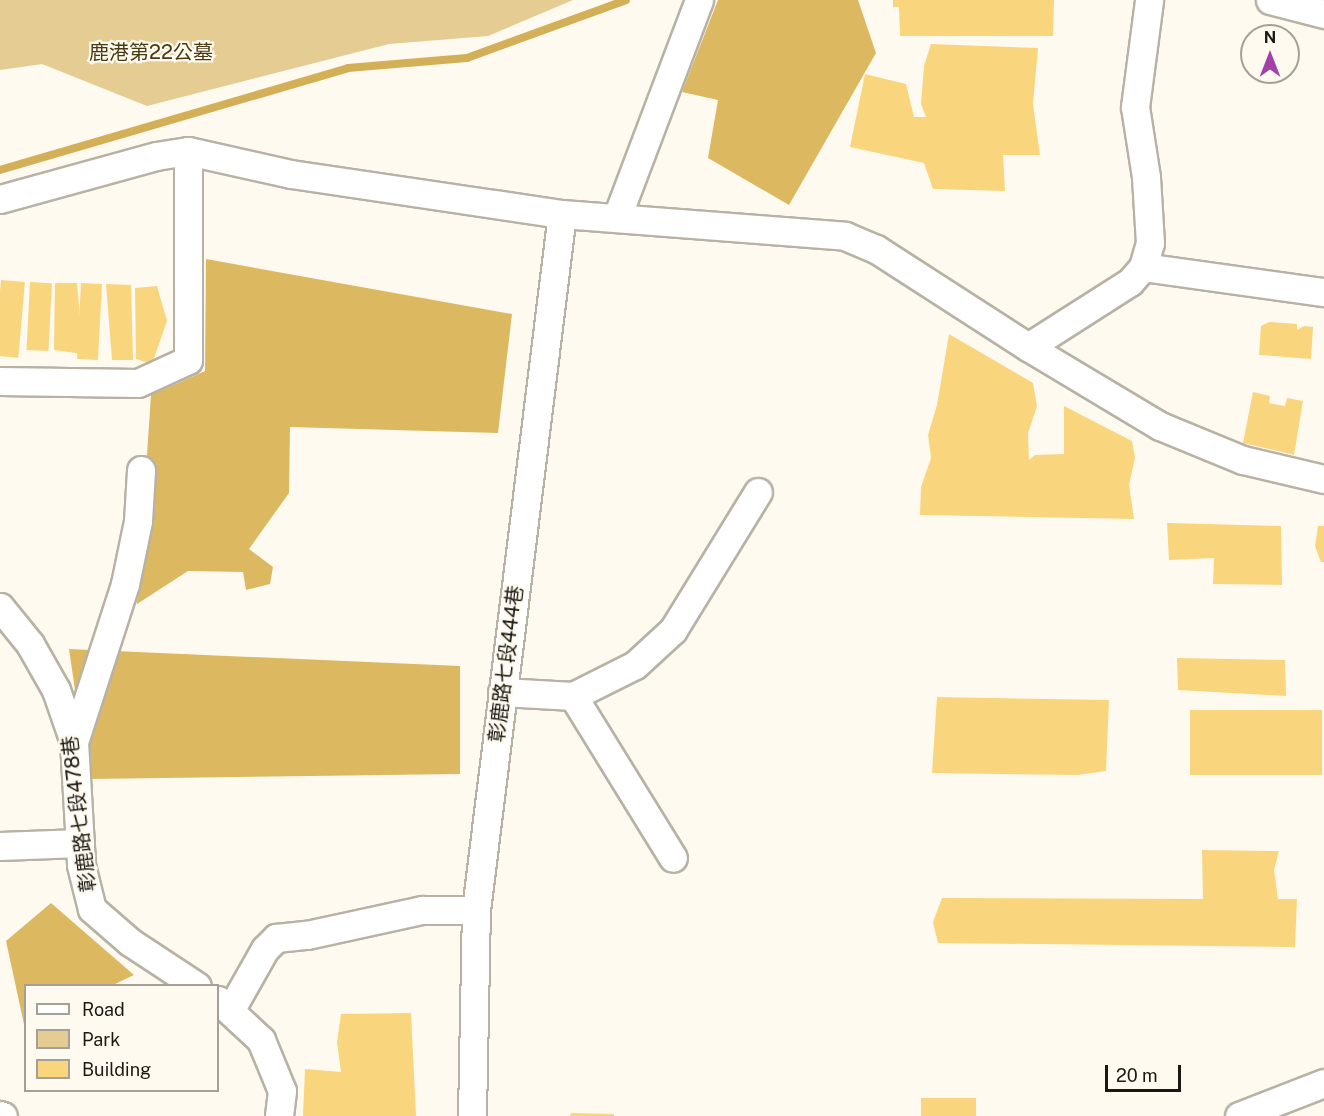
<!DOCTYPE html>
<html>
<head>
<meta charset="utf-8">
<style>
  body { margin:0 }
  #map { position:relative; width:1324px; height:1116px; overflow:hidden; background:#fffaef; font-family:"Public Sans","Noto Sans TC",sans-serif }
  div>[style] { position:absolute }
  .green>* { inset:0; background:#e4cc92 }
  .forest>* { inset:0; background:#dcb961 }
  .stream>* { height:8px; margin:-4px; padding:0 4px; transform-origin:4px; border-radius:4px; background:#d3b058 }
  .building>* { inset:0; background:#f9d57e; transform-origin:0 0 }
  .roads { filter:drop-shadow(2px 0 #b8b2a5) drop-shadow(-2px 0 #b8b2a5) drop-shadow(0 2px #b8b2a5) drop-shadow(0 -2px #b8b2a5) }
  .minor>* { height:27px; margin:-13.5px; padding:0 13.5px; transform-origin:13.5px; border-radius:13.5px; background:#fff }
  span { translate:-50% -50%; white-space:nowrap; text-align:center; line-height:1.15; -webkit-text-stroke:4.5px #fffaef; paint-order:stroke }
  .park-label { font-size:20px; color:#493a14 }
  .street-label { font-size:20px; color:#1a1813 }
  .legend { position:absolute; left:24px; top:984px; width:195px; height:108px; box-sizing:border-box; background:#fffaef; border:2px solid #a3a097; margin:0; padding:8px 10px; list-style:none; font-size:18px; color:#1a1813 }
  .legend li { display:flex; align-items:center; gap:12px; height:30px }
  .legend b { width:30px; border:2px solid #a3a097 }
  .north { position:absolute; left:1240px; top:24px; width:60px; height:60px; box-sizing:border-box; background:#fffaef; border:2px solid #a3a097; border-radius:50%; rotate:0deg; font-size:16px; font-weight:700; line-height:24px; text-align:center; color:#1a1813 }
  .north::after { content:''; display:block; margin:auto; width:21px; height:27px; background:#a241a8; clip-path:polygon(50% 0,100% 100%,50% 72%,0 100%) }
  .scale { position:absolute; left:1105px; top:1065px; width:76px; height:27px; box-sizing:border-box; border:3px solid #1a1813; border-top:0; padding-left:8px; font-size:18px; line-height:21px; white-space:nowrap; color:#1a1813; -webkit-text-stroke:4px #fffaef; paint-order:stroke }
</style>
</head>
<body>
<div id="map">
  <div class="green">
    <div style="clip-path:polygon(0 0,573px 0,488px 36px,389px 44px,147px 106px,42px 64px,0 70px)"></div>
  </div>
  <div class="forest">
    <div style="clip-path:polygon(718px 0,858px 0,876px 53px,789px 205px,708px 158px,718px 100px,682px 92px)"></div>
    <div style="clip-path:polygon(206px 259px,512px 314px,498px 433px,290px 427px,289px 493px,249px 549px,273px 567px,270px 584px,246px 590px,243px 572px,188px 571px,137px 604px,151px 395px,205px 371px)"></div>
    <div style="clip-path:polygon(69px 649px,460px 666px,460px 774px,88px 779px)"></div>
    <div style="clip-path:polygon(51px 903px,134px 975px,113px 985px,26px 986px,25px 1029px,6px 941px)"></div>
  </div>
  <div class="stream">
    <div style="left:0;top:170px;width:363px;rotate:-16.3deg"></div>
    <div style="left:348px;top:68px;width:119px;rotate:-4.8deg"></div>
    <div style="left:467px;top:58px;width:169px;rotate:-20deg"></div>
  </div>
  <div class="building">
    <div style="clip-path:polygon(893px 0,1054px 0,1053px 36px,900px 36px,899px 7px,893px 7px)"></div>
    <div style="clip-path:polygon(931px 44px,1038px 48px,1033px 104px,1040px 155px,1003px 155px,1005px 191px,933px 189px,924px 163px,850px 147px,865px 74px,906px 84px,914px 117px,926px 117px,921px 104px,924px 66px)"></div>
    <div style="left:1px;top:280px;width:24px;height:76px;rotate:5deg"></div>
    <div style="left:30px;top:282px;width:22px;height:68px;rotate:3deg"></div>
    <div style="clip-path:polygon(55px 283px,77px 283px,83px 354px,54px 350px)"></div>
    <div style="left:81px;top:283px;width:21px;height:76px;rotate:3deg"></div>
    <div style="clip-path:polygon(106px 284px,131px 285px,133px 360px,112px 360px)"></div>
    <div style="clip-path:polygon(157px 286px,167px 321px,152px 364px,136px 359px,135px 288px)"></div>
    <div style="clip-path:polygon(1269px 322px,1297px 324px,1297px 330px,1304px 326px,1313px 327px,1311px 359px,1259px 355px,1261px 326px)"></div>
    <div style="clip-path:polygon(949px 334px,1033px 383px,1037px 406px,1028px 433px,1029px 460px,1035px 455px,1064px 454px,1064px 406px,1132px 441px,1135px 458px,1129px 485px,1134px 519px,920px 515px,921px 487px,931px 458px,928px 435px,937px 405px)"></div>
    <div style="clip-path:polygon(1253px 392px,1270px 396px,1269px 403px,1285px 406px,1287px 398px,1303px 401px,1294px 455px,1243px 443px)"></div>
    <div style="clip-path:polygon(1167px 523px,1281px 526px,1282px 585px,1213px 584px,1214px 558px,1169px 560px)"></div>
    <div style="clip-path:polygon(1318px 526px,1324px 526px,1324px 562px,1321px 562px,1315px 546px)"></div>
    <div style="clip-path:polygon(1177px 658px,1285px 660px,1286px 696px,1178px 690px)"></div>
    <div style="clip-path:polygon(937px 697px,1109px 700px,1106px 771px,1078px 775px,932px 773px)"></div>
    <div style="left:1190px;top:710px;width:132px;height:65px"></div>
    <div style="clip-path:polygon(1202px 850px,1279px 851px,1274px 870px,1278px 899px,1297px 899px,1295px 947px,938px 943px,933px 922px,942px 898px,1203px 899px)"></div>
    <div style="clip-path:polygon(411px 1013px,416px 1116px,303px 1116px,305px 1069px,341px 1072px,337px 1042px,341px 1014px)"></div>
    <div style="left:921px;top:1098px;width:55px;height:18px"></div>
    <div style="clip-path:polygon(571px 1113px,614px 1114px,614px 1116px,570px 1116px)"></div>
  </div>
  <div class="roads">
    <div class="minor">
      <div style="left:1270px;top:0;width:56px;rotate:14.5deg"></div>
      <div style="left:0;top:199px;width:162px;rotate:-15.4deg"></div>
      <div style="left:156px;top:156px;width:32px;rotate:-9deg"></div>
      <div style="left:188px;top:151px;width:106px;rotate:12.6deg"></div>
      <div style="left:291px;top:174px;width:274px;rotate:8.4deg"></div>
      <div style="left:562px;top:214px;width:284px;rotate:4.4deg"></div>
      <div style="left:845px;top:236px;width:34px;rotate:23deg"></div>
      <div style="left:876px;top:249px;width:181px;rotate:32.8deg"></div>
      <div style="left:1028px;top:347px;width:154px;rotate:30.9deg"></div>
      <div style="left:1160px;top:426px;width:90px;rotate:22.3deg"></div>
      <div style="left:1243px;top:460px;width:83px;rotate:13.2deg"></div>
      <div style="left:617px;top:217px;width:232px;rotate:-69.3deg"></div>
      <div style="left:1143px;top:267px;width:183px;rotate:7.9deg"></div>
      <div style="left:1028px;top:347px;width:121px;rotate:-32.5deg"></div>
      <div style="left:1130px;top:282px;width:20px;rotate:-49deg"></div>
      <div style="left:1143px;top:267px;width:25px;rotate:-74deg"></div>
      <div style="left:1150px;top:243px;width:66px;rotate:-93.5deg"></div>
      <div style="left:1146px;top:177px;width:71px;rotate:-98.9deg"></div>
      <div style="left:1135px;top:107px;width:108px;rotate:-82.5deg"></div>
      <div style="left:0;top:381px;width:138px;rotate:0.8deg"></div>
      <div style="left:138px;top:383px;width:55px;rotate:-24.7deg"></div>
      <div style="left:188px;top:360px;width:209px;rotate:-90deg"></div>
      <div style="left:0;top:607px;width:48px;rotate:51deg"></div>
      <div style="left:30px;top:644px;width:53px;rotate:60.5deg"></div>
      <div style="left:56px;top:690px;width:55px;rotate:70.9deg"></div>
      <div style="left:74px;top:742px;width:123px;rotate:86.7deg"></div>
      <div style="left:81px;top:865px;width:45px;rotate:76deg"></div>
      <div style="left:92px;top:909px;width:50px;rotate:41deg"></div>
      <div style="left:130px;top:942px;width:80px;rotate:33.3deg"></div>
      <div style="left:502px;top:692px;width:71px;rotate:3.2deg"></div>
      <div style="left:573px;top:696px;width:69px;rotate:-26.6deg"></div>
      <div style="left:635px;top:665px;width:52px;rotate:-42.6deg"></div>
      <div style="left:673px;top:630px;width:162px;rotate:-58.4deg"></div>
      <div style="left:573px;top:696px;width:190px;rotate:58.3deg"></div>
      <div style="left:74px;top:742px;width:166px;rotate:-72.1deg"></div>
      <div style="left:125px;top:584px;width:64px;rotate:-78.3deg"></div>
      <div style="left:138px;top:521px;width:51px;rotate:-86.6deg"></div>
      <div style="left:0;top:846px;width:80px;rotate:-2.1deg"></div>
      <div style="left:218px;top:1000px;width:59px;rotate:42.9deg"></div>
      <div style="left:261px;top:1040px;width:55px;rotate:67.6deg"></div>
      <div style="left:282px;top:1091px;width:25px;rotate:97deg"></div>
      <div style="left:231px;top:1009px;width:69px;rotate:-60.5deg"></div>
      <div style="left:265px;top:949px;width:16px;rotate:-45deg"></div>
      <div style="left:276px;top:938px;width:31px;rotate:-6deg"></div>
      <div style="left:307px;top:935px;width:118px;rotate:-12.3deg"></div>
      <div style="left:422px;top:910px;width:54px"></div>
      <div style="left:0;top:1115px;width:3px;rotate:18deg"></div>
      <div style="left:472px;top:1116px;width:206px;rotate:-88.9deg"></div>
      <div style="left:476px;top:910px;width:701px;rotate:-82.96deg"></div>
      <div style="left:1239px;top:1116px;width:91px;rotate:-21.2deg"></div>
    </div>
  </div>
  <div class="park-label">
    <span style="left:151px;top:52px">鹿港第22公墓</span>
  </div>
  <div class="street-label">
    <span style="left:506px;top:664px;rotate:-83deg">彰鹿路七段444巷</span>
    <span style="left:79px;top:814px;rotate:-97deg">彰鹿路七段478巷</span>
  </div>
  <ul class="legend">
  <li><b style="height:8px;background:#fff"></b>Road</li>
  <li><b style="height:16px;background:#e4cc92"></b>Park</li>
  <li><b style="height:16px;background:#f9d57e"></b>Building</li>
  </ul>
  <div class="north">N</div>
  <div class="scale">20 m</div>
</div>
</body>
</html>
